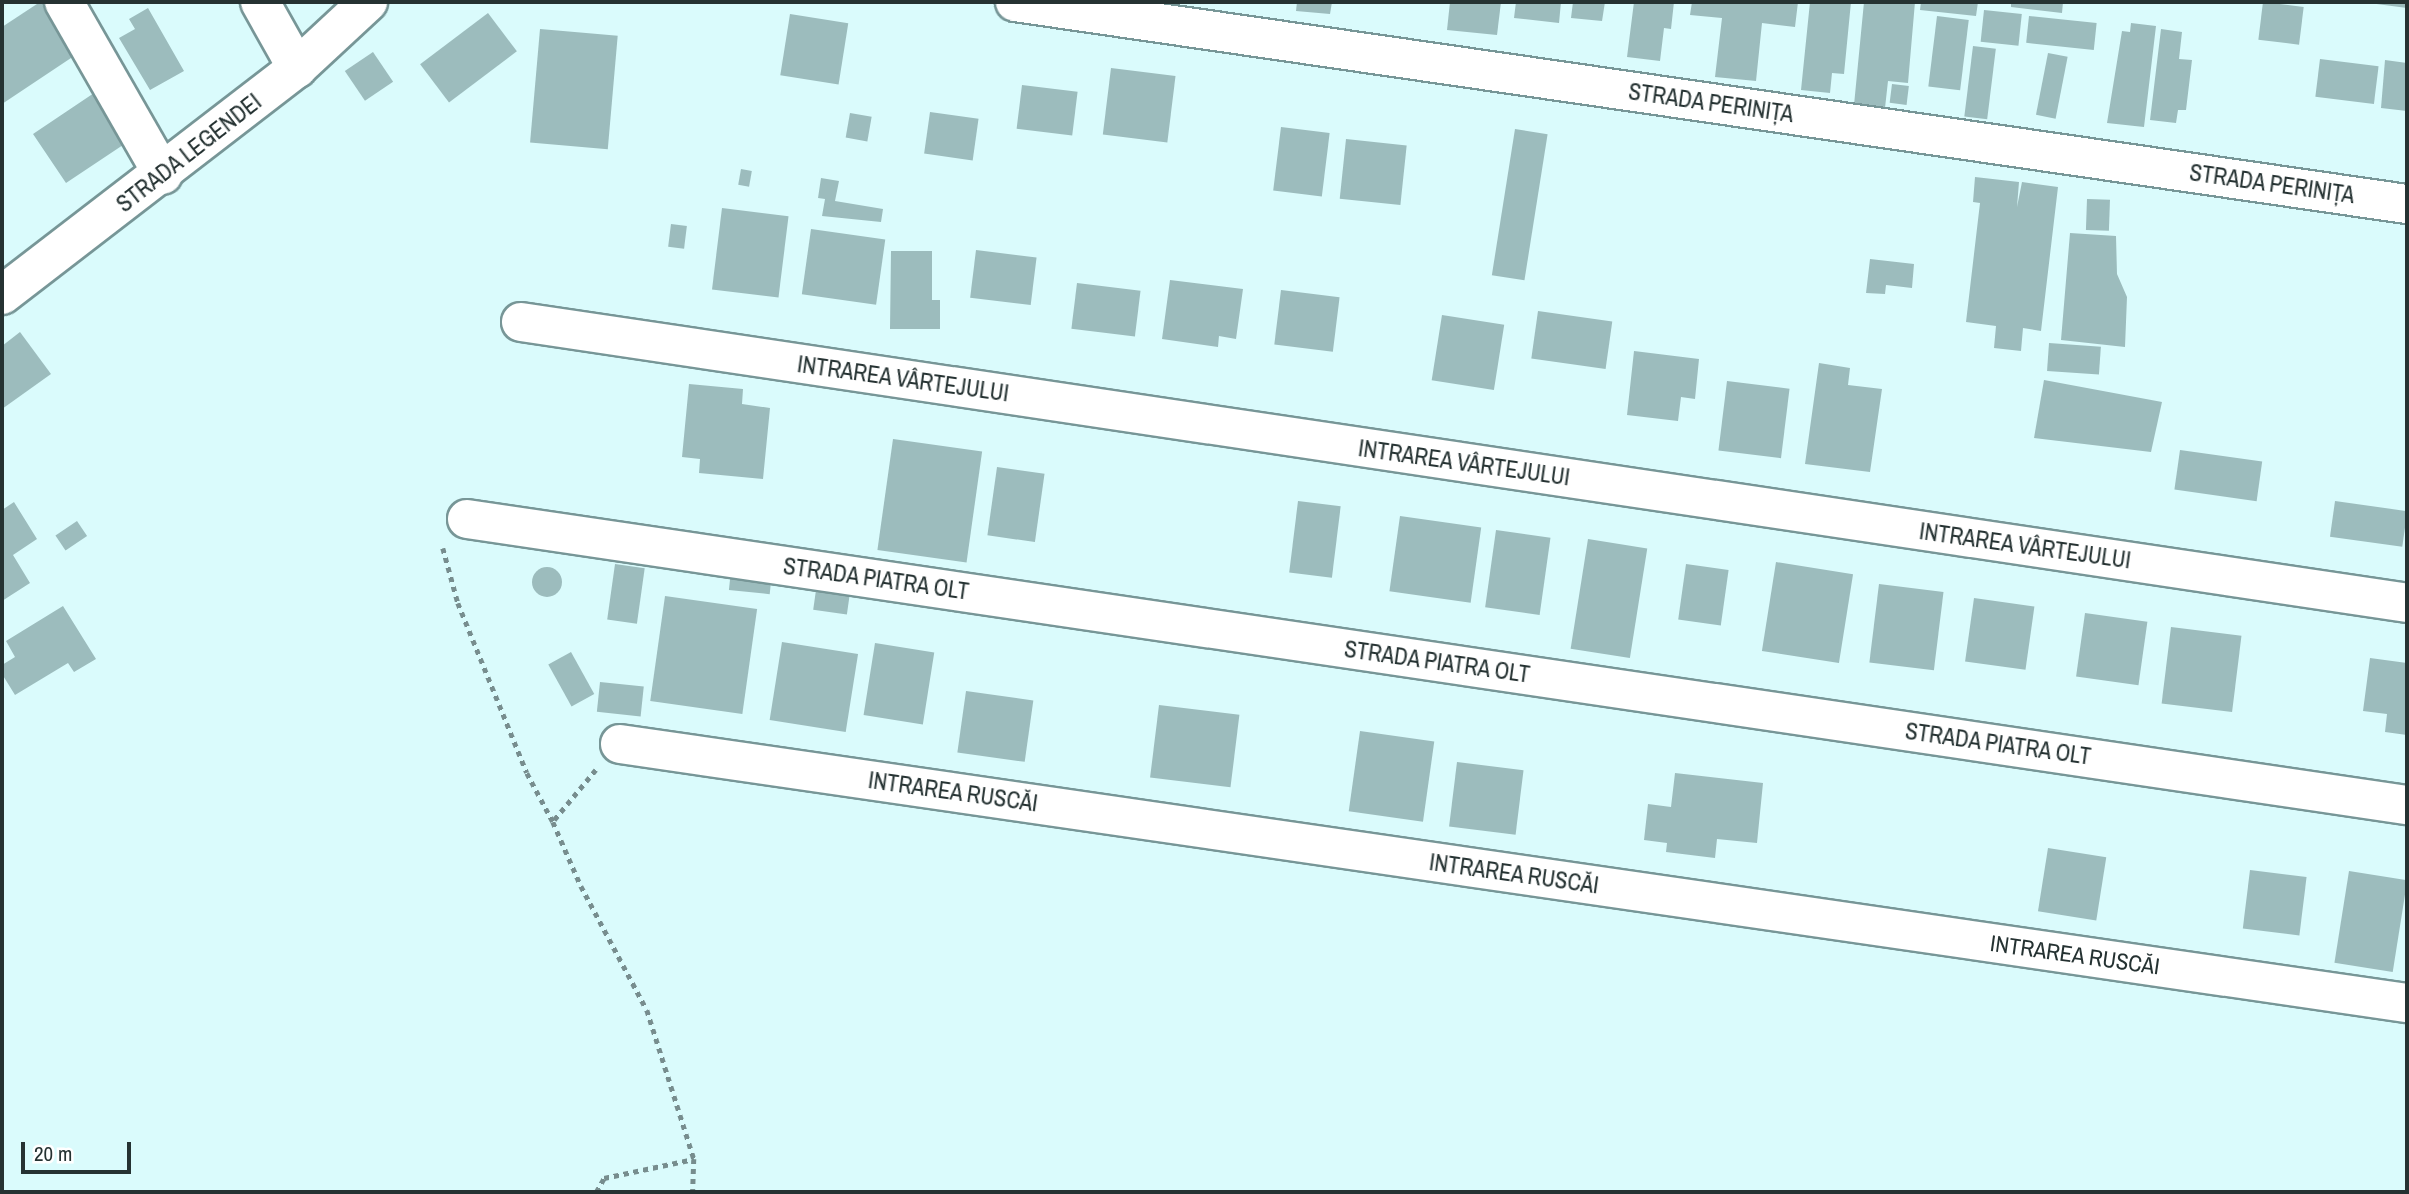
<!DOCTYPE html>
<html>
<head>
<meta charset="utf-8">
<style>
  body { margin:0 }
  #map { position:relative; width:2409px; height:1194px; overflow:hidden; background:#dafbfc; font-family:"Archivo Narrow",sans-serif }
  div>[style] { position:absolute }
  .building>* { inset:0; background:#9cbcbd; transform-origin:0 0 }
  .round { border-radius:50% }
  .path>* { height:4.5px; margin-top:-2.25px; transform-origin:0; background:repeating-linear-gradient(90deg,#778d8e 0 5px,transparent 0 10px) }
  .roads { filter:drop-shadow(2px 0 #779697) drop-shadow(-2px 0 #779697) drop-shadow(0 2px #779697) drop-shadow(0 -2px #779697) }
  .minor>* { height:38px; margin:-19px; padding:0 19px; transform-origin:19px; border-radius:19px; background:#fff }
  span { translate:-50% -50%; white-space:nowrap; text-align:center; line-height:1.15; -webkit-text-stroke:5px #fff; paint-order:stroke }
  .street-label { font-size:23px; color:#253232 }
  .frame { position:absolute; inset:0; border:4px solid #253232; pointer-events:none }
  .scale { position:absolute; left:21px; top:1142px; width:110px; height:32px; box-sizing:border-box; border:4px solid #253232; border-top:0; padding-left:9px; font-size:21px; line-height:24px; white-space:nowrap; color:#253232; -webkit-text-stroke:5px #fff; paint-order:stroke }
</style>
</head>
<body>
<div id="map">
  <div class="building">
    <div style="clip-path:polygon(40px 2px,46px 2px,80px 52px,2px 104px,2px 27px)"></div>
    <div style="clip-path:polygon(1297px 2px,1332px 2px,1330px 14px,1296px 11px)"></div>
    <div style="clip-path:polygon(1450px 2px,1501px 2px,1497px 35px,1447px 30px)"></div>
    <div style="clip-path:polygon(1516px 2px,1561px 2px,1559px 23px,1514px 18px)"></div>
    <div style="clip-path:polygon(1573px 2px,1605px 2px,1602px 21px,1571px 18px)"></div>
    <div style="clip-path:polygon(1634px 2px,1674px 2px,1671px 29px,1664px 28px,1660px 61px,1627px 57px)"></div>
    <div style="clip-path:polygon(1692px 2px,1798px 2px,1795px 27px,1762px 23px,1756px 81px,1715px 77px,1722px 18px,1690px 15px)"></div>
    <div style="clip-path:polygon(1810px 2px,1851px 2px,1844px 74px,1832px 73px,1830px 93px,1801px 90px)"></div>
    <div style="clip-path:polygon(1864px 2px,1915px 2px,1908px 83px,1888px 81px,1885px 108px,1854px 105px)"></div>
    <div style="clip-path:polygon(1921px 2px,1978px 2px,1976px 16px,1920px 10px)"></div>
    <div style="clip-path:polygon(2011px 2px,2063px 2px,2062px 13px,2011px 7px)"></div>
    <div style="left:2263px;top:2px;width:41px;height:38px;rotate:7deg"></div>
    <div style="clip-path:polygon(2369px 2px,2407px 2px,2407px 8px,2369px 3px)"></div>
    <div style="clip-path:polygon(148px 8px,184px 71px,150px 90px,119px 38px,135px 29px,129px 19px)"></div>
    <div style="left:1984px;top:10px;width:38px;height:32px;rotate:6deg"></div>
    <div style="left:488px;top:13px;width:48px;height:85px;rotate:53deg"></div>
    <div style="left:790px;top:14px;width:59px;height:62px;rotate:9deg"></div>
    <div style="left:1937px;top:16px;width:32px;height:71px;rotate:7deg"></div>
    <div style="left:2029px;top:16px;width:68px;height:27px;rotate:6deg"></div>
    <div style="clip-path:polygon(2131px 23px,2156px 26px,2144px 127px,2107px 123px,2122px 31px,2130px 32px)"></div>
    <div style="left:540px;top:29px;width:78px;height:114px;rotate:5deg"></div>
    <div style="clip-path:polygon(2161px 29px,2182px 32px,2179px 59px,2192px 60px,2186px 110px,2178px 110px,2176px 123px,2150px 120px)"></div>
    <div style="left:1973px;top:46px;width:23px;height:71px;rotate:7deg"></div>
    <div style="left:373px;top:52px;width:36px;height:34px;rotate:56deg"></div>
    <div style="left:2048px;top:53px;width:20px;height:63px;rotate:11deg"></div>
    <div style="left:2320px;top:59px;width:59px;height:38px;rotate:7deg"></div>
    <div style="clip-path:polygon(2385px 60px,2407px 63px,2407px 111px,2381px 108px)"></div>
    <div style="left:1111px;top:68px;width:65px;height:67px;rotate:7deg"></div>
    <div style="left:1892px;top:84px;width:17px;height:19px;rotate:7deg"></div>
    <div style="left:1022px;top:85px;width:56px;height:44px;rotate:7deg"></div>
    <div style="clip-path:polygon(100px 89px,122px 121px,112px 128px,123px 145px,66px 183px,33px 134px)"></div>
    <div style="left:930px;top:112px;width:49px;height:42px;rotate:8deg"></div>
    <div style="left:850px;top:113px;width:22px;height:25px;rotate:10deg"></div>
    <div style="left:1281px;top:127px;width:49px;height:64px;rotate:7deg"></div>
    <div style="left:1515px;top:129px;width:33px;height:148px;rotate:9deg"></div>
    <div style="left:1346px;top:139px;width:61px;height:60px;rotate:6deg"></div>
    <div style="left:741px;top:169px;width:11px;height:16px;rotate:10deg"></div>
    <div style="clip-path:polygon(1975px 177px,2019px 182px,2017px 207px,2022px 182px,2058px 187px,2041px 331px,2023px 328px,2021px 351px,1994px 348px,1996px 326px,1966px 322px,1980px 203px,1973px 202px)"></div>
    <div style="clip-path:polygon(821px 178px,839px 181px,835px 201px,883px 209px,881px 222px,822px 216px,825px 199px,818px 198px)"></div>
    <div style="left:2087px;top:199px;width:23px;height:31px;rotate:2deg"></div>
    <div style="left:722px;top:208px;width:67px;height:82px;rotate:7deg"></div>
    <div style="left:671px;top:224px;width:16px;height:23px;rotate:7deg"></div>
    <div style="left:811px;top:229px;width:75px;height:66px;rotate:8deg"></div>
    <div style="clip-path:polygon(2070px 233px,2116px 236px,2117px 274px,2127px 297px,2125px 347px,2061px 340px)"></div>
    <div style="left:976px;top:250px;width:61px;height:48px;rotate:7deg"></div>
    <div style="clip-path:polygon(891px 251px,932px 251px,932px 300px,940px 300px,940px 329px,890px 329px)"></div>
    <div style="clip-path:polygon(1870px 259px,1914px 264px,1912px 288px,1886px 285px,1885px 294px,1866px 293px)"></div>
    <div style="clip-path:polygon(1170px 280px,1243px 289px,1236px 339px,1219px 336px,1218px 347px,1162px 339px)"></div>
    <div style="left:1077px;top:283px;width:64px;height:46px;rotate:7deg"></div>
    <div style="left:1281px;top:290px;width:59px;height:55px;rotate:7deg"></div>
    <div style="left:1538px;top:311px;width:75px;height:48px;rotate:8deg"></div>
    <div style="left:1442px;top:315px;width:63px;height:66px;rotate:9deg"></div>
    <div style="clip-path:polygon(20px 332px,51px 374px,2px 409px,2px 346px)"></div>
    <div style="left:2049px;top:343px;width:52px;height:28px;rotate:4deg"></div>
    <div style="clip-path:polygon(1634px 351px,1699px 359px,1695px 399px,1681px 397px,1678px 421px,1627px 415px)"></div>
    <div style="clip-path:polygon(1819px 363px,1850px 368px,1848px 385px,1882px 389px,1870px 472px,1805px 464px)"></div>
    <div style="clip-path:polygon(2044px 380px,2162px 402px,2151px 452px,2034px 438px)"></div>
    <div style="left:1727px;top:381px;width:63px;height:70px;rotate:7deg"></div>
    <div style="clip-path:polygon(689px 384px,743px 389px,742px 404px,770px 408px,763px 479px,699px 473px,700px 459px,682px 457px)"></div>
    <div style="left:893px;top:439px;width:90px;height:112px;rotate:8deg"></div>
    <div style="left:2180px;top:450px;width:83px;height:40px;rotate:8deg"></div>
    <div style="left:997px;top:467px;width:48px;height:69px;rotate:8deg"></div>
    <div style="left:1298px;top:501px;width:43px;height:72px;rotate:7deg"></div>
    <div style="left:2335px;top:501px;width:73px;height:36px;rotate:8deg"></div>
    <div style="clip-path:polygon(14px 502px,37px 539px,13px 555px,30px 583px,2px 601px,2px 510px)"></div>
    <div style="left:1400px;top:516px;width:82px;height:76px;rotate:8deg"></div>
    <div style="left:77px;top:521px;width:18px;height:26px;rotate:56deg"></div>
    <div style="left:1496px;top:530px;width:55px;height:78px;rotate:8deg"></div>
    <div style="left:1588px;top:539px;width:60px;height:111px;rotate:9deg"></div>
    <div style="left:1776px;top:562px;width:78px;height:90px;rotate:9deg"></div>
    <div style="left:615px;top:564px;width:30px;height:56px;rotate:8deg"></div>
    <div style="left:1686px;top:564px;width:43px;height:56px;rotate:8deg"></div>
    <div class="round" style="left:532px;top:567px;width:30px;height:30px"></div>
    <div style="left:731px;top:570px;width:41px;height:20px;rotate:6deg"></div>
    <div style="left:1879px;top:584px;width:65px;height:79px;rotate:7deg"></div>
    <div style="left:816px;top:590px;width:34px;height:20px;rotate:8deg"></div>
    <div style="left:665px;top:596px;width:93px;height:106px;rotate:8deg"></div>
    <div style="left:1974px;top:598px;width:61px;height:64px;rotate:8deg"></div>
    <div style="clip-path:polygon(63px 606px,96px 659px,74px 672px,68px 663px,15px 695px,2px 674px,2px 665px,15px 657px,6px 641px)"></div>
    <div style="left:2085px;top:613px;width:63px;height:64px;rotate:8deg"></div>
    <div style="left:2171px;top:627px;width:71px;height:77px;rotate:7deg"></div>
    <div style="left:782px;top:642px;width:77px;height:79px;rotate:9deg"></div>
    <div style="left:875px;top:643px;width:60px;height:73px;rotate:9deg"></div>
    <div style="left:571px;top:652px;width:48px;height:26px;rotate:61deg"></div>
    <div style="clip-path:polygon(2370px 658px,2407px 663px,2407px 735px,2385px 732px,2387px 714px,2363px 711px)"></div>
    <div style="left:600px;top:682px;width:44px;height:30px;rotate:6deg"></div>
    <div style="left:966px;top:691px;width:68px;height:62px;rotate:8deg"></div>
    <div style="left:1159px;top:705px;width:81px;height:73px;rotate:7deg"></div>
    <div style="left:1360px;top:731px;width:75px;height:81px;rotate:8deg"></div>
    <div style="left:1457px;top:762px;width:67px;height:65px;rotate:7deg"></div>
    <div style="clip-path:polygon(1675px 773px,1763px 783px,1757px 843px,1717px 839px,1715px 858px,1666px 852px,1667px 843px,1644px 840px,1648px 804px,1671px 807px)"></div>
    <div style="left:2048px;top:848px;width:59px;height:64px;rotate:9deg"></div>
    <div style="left:2250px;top:870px;width:57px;height:59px;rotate:7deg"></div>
    <div style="left:2349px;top:871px;width:59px;height:93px;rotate:9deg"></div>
  </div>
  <div class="path">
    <div style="left:443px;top:548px;width:57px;rotate:74.7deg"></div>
    <div style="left:458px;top:603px;width:183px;rotate:67.9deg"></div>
    <div style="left:527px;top:773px;width:55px;rotate:62deg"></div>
    <div style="left:596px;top:770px;width:67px;rotate:129.6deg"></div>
    <div style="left:553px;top:822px;width:70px;rotate:66.4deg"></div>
    <div style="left:581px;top:886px;width:140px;rotate:62deg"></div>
    <div style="left:647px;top:1010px;width:156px;rotate:72.5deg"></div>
    <div style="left:694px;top:1159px;width:33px;rotate:92deg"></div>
    <div style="left:596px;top:1192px;width:16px;rotate:-60deg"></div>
    <div style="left:604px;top:1178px;width:92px;rotate:-11.9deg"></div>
  </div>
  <div class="roads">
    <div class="minor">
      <div style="left:64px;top:2px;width:199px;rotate:60.2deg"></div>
      <div style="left:260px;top:2px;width:76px;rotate:60.7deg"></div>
      <div style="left:1015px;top:2px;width:1407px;rotate:8.26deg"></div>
      <div style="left:2px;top:295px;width:372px;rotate:-37.6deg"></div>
      <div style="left:297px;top:68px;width:97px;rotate:-42.9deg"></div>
      <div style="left:521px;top:322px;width:1907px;rotate:8.47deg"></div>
      <div style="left:467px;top:519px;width:1961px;rotate:8.39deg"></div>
      <div style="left:620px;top:744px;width:1806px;rotate:8.25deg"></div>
    </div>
  </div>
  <div class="street-label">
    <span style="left:1711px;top:103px;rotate:8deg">STRADA PERINIȚA</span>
    <span style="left:189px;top:153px;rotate:-38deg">STRADA LEGENDEI</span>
    <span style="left:2272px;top:184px;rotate:8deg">STRADA PERINIȚA</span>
    <span style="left:903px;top:379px;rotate:8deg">INTRAREA VÂRTEJULUI</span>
    <span style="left:1464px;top:463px;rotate:8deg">INTRAREA VÂRTEJULUI</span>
    <span style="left:2025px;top:546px;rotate:8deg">INTRAREA VÂRTEJULUI</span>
    <span style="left:876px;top:579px;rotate:8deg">STRADA PIATRA OLT</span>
    <span style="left:1437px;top:662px;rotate:8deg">STRADA PIATRA OLT</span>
    <span style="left:1998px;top:744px;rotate:8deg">STRADA PIATRA OLT</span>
    <span style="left:953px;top:792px;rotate:8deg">INTRAREA RUSCĂI</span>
    <span style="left:1514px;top:874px;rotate:8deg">INTRAREA RUSCĂI</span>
    <span style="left:2075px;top:955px;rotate:8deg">INTRAREA RUSCĂI</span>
  </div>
  <div class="frame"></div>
  <div class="scale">20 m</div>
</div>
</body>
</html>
